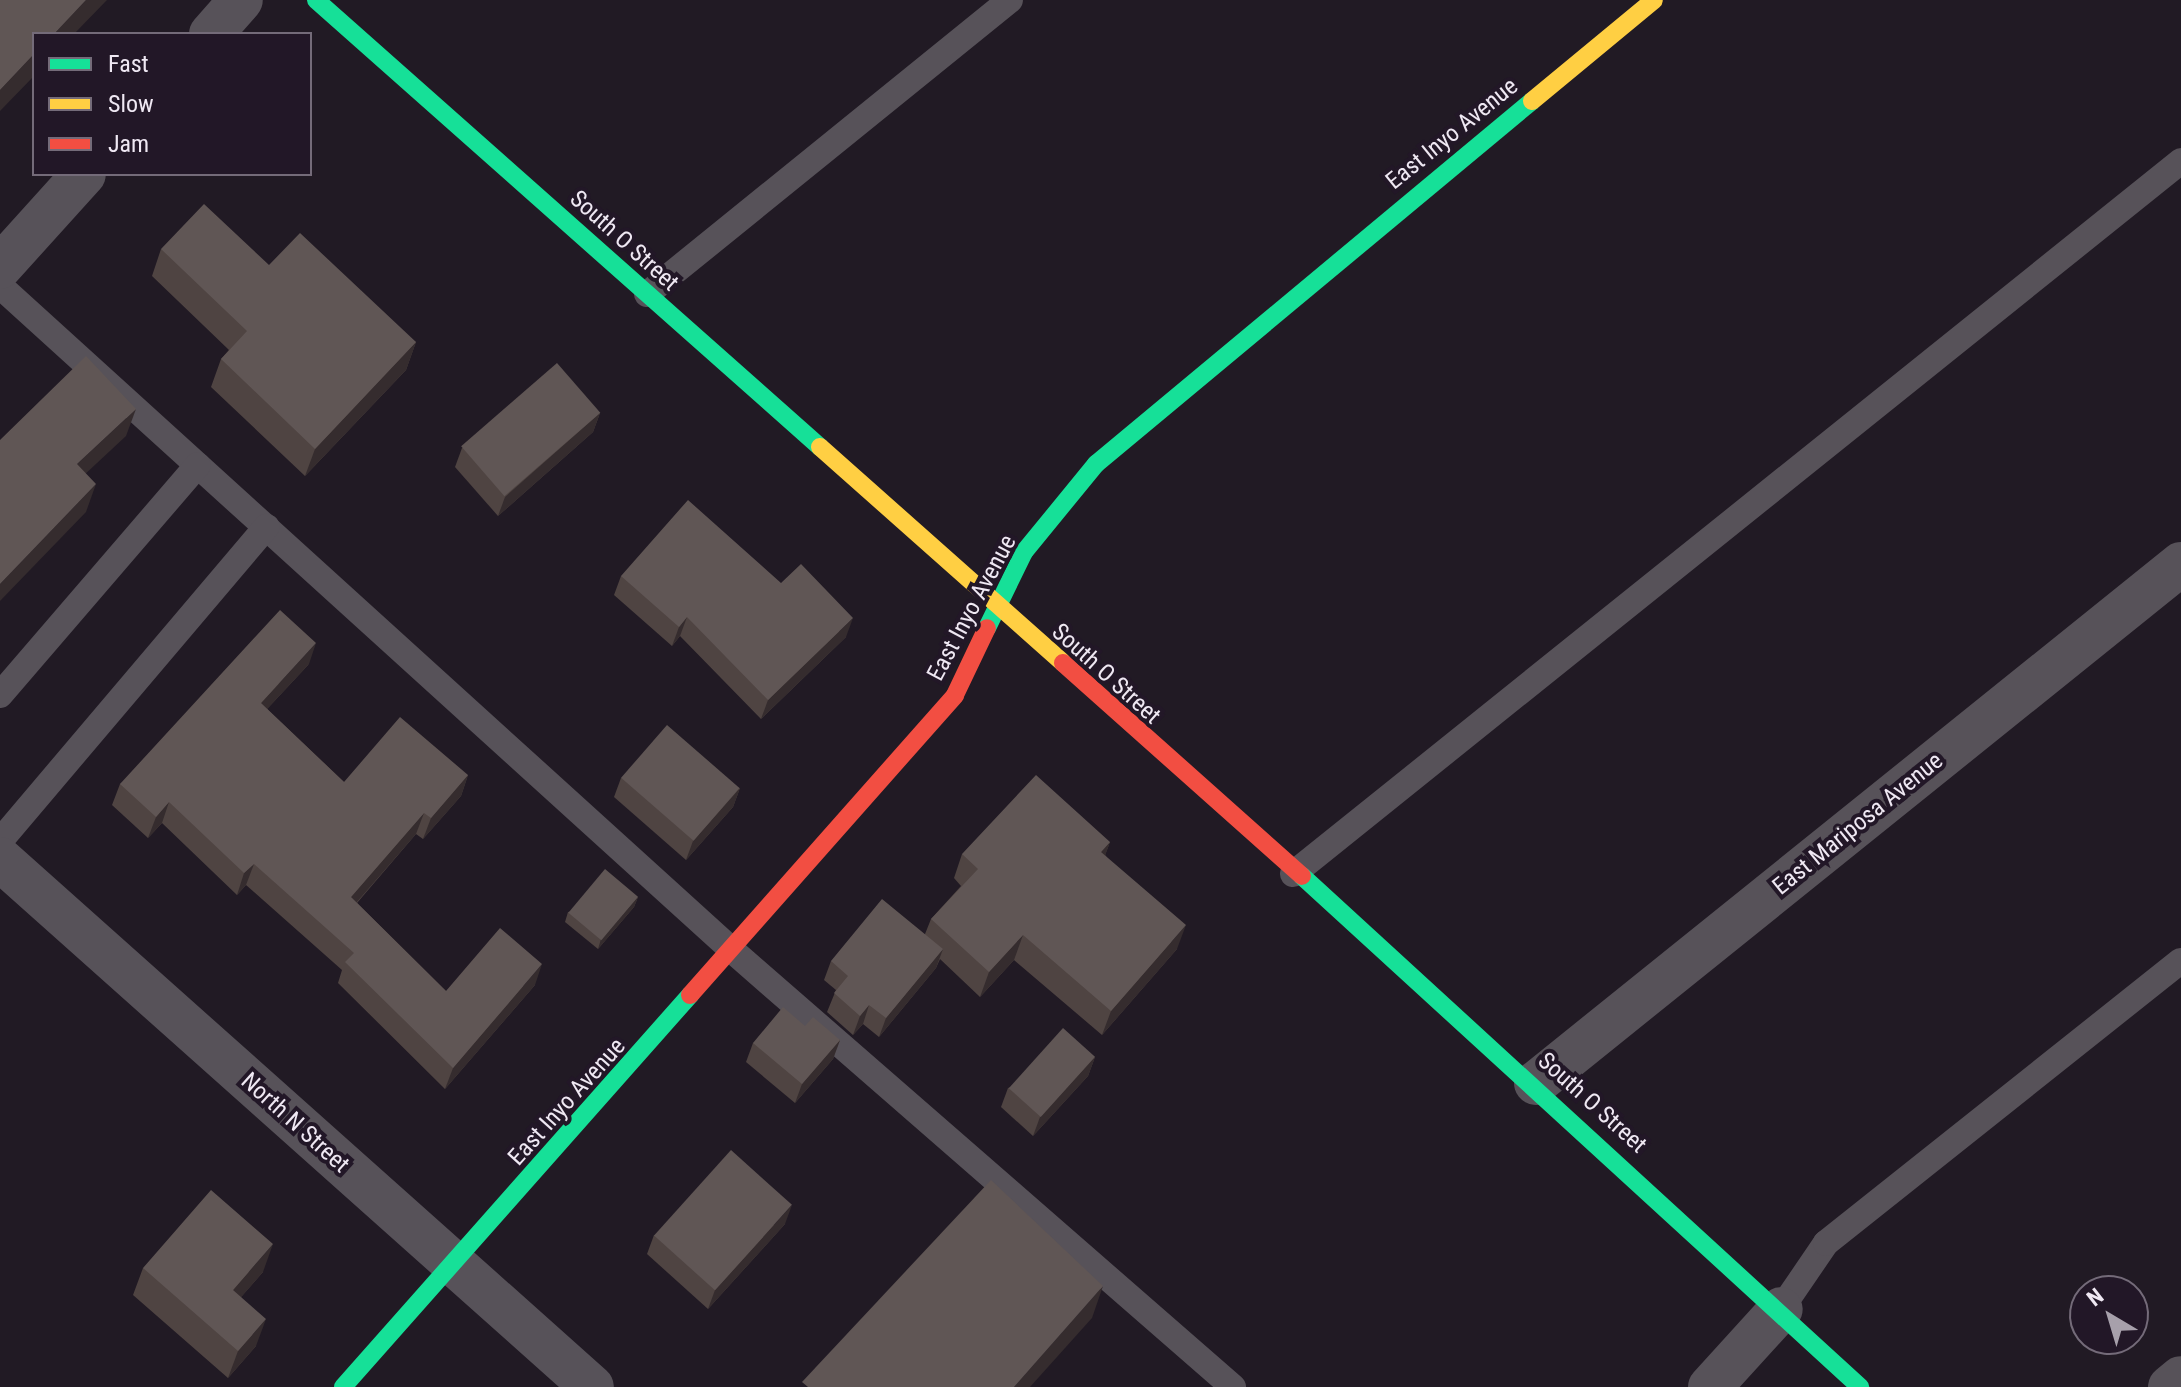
<!DOCTYPE html>
<html>
<head>
<meta charset="utf-8">
<style>
  body { margin:0 }
  #map { position:relative; width:2181px; height:1387px; overflow:hidden; background:#211a24; font-family:"Roboto Condensed",sans-serif }
  div>[style] { position:absolute }
  .lane>* { height:26px; margin:-13px; padding:0 13px; transform-origin:13px; border-radius:13px; background:#575259 }
  .street>* { height:44px; margin:-22px; padding:0 22px; transform-origin:22px; border-radius:22px; background:#575259 }
  .fast>* { height:18px; margin:-9px; padding:0 9px; transform-origin:9px; border-radius:9px; background:#16e098 }
  .slow>* { height:18px; margin:-9px; padding:0 9px; transform-origin:9px; border-radius:9px; background:#ffcf43 }
  .jam>* { height:18px; margin:-9px; padding:0 9px; transform-origin:9px; border-radius:9px; background:#f24e42 }
  .wall>* { inset:0; background:#4f4442 }
  .shaded-wall>* { inset:0; background:#352c2e }
  .building>* { inset:0; background:#605655; transform-origin:0 0 }
  span { translate:-50% -50%; white-space:nowrap; text-align:center; line-height:1.15; -webkit-text-stroke:8px #221727; paint-order:stroke }
  .street-label { font-size:24px; color:#efe8f3 }
  .legend { position:absolute; left:32px; top:32px; width:280px; height:144px; box-sizing:border-box; background:#221727; border:2px solid #746b79; margin:0; padding:10px 14px; list-style:none; font-size:24px; color:#efe8f3 }
  .legend li { display:flex; align-items:center; gap:16px; height:40px }
  .legend b { width:40px; border:2px solid #746b79 }
  .north { position:absolute; left:2069px; top:1275px; width:80px; height:80px; box-sizing:border-box; background:#221727; border:2px solid #746b79; border-radius:50%; rotate:322deg; font-size:22px; font-weight:700; line-height:32px; text-align:center; color:#efe8f3 }
  .north::after { content:''; display:block; margin:auto; width:28px; height:36px; background:#a7a0ab; clip-path:polygon(50% 0,100% 100%,50% 72%,0 100%) }
</style>
</head>
<body>
<div id="map">
  <div class="lane">
    <div style="left:0;top:286px;width:991px;rotate:42.22deg"></div>
    <div style="left:734px;top:952px;width:662px;rotate:41.08deg"></div>
    <div style="left:647px;top:294px;width:467px;rotate:-39deg"></div>
    <div style="left:0;top:695px;width:303px;rotate:-49.3deg"></div>
    <div style="left:0;top:841px;width:412px;rotate:-49.7deg"></div>
    <div style="left:1293px;top:874px;width:1139px;rotate:-38.76deg"></div>
    <div style="left:1781px;top:1309px;width:80px;rotate:-55.7deg"></div>
    <div style="left:1826px;top:1243px;width:453px;rotate:-38.5deg"></div>
  </div>
  <div class="street">
    <div style="left:211px;top:34px;width:45px;rotate:-48.6deg"></div>
    <div style="left:0;top:267px;width:125px;rotate:-47.9deg"></div>
    <div style="left:0;top:859px;width:793px;rotate:41.73deg"></div>
    <div style="left:1536px;top:1083px;width:828px;rotate:-38.82deg"></div>
    <div style="left:1710px;top:1387px;width:105px;rotate:-47.7deg"></div>
    <div style="left:2170px;top:1387px;width:14px;rotate:-39deg"></div>
  </div>
  <div class="fast">
    <div style="left:316px;top:0;width:674px;rotate:41.57deg"></div>
    <div style="left:987px;top:628px;width:85px;rotate:-64deg"></div>
    <div style="left:1024px;top:552px;width:114px;rotate:-50.7deg"></div>
    <div style="left:1096px;top:464px;width:567px;rotate:-39.78deg"></div>
    <div style="left:1302px;top:876px;width:757px;rotate:42.48deg"></div>
    <div style="left:343px;top:1387px;width:524px;rotate:-48.48deg"></div>
  </div>
  <div class="slow">
    <div style="left:1532px;top:101px;width:158px;rotate:-39.6deg"></div>
    <div style="left:820px;top:447px;width:325px;rotate:41.6deg"></div>
  </div>
  <div class="jam">
    <div style="left:1063px;top:663px;width:320px;rotate:41.7deg"></div>
    <div style="left:690px;top:995px;width:400px;rotate:-48.5deg"></div>
    <div style="left:955px;top:695px;width:74px;rotate:-64.5deg"></div>
  </div>
  <div class="wall">
    <div style="clip-path:polygon(161px 249px,269px 265px,416px 342px,406px 370px,305px 476px,211px 387px,221px 359px,229px 350px,152px 276px)"></div>
    <div style="clip-path:polygon(600px 413px,593px 432px,498px 516px,455px 467px,462px 448px)"></div>
    <div style="clip-path:polygon(621px 576px,781px 583px,846px 637px,761px 719px,680px 636px,672px 646px,614px 595px)"></div>
    <div style="clip-path:polygon(309px 664px,267px 709px,344px 782px,468px 775px,461px 796px,423px 839px,416px 834px,357px 903px,446px 991px,535px 985px,445px 1089px,338px 983px,342px 970px,246px 885px,237px 895px,162px 823px,148px 838px,112px 805px,120px 784px)"></div>
    <div style="clip-path:polygon(621px 778px,740px 788px,733px 807px,686px 860px,614px 797px)"></div>
    <div style="clip-path:polygon(1110px 842px,1105px 855px,1177px 949px,1102px 1035px,1014px 960px,980px 997px,940px 959px,936px 968px,879px 1037px,863px 1024px,853px 1035px,827px 1012px,836px 990px,824px 980px,831px 961px,925px 934px,931px 919px,961px 886px,954px 878px,962px 854px)"></div>
    <div style="clip-path:polygon(638px 897px,634px 907px,598px 949px,565px 922px,568px 912px)"></div>
    <div style="clip-path:polygon(805px 1026px,840px 1040px,833px 1059px,795px 1103px,746px 1062px,753px 1043px)"></div>
    <div style="clip-path:polygon(1095px 1057px,1088px 1076px,1033px 1136px,1001px 1107px,1008px 1088px)"></div>
    <div style="clip-path:polygon(785px 1224px,708px 1309px,647px 1254px,654px 1235px)"></div>
    <div style="clip-path:polygon(143px 1268px,263px 1272px,241px 1297px,256px 1346px,228px 1378px,133px 1295px)"></div>
  </div>
  <div class="shaded-wall">
    <div style="clip-path:polygon(86px 0,107px 0,74px 34px,54px 34px)"></div>
    <div style="clip-path:polygon(34px 54px,34px 76px,0 111px,0 90px)"></div>
    <div style="clip-path:polygon(416px 342px,406px 370px,305px 476px,315px 449px)"></div>
    <div style="clip-path:polygon(136px 409px,126px 436px,67px 491px,77px 464px)"></div>
    <div style="clip-path:polygon(600px 413px,593px 432px,498px 516px,505px 497px)"></div>
    <div style="clip-path:polygon(96px 484px,86px 512px,0 601px,0 584px)"></div>
    <div style="clip-path:polygon(687px 617px,680px 636px,672px 646px,679px 627px)"></div>
    <div style="clip-path:polygon(853px 618px,846px 637px,761px 719px,768px 700px)"></div>
    <div style="clip-path:polygon(316px 643px,309px 664px,253px 724px,261px 703px)"></div>
    <div style="clip-path:polygon(468px 775px,461px 796px,423px 839px,431px 818px)"></div>
    <div style="clip-path:polygon(740px 788px,733px 807px,686px 860px,693px 841px)"></div>
    <div style="clip-path:polygon(169px 802px,162px 823px,148px 838px,156px 817px)"></div>
    <div style="clip-path:polygon(424px 813px,416px 834px,343px 918px,351px 897px)"></div>
    <div style="clip-path:polygon(1110px 842px,1101px 867px,1101px 852px)"></div>
    <div style="clip-path:polygon(254px 864px,246px 885px,237px 895px,244px 873px)"></div>
    <div style="clip-path:polygon(638px 897px,634px 907px,598px 949px,601px 939px)"></div>
    <div style="clip-path:polygon(1186px 925px,1177px 949px,1102px 1035px,1111px 1011px)"></div>
    <div style="clip-path:polygon(1023px 935px,1014px 960px,980px 997px,989px 972px)"></div>
    <div style="clip-path:polygon(943px 949px,936px 968px,879px 1037px,886px 1018px)"></div>
    <div style="clip-path:polygon(542px 964px,535px 985px,445px 1089px,453px 1068px)"></div>
    <div style="clip-path:polygon(869px 1005px,863px 1024px,853px 1035px,860px 1016px)"></div>
    <div style="clip-path:polygon(840px 1040px,833px 1059px,795px 1103px,802px 1084px)"></div>
    <div style="clip-path:polygon(1095px 1057px,1088px 1076px,1033px 1136px,1040px 1117px)"></div>
    <div style="clip-path:polygon(792px 1205px,785px 1224px,708px 1309px,715px 1290px)"></div>
    <div style="clip-path:polygon(273px 1244px,263px 1272px,223px 1318px,233px 1290px)"></div>
    <div style="clip-path:polygon(1103px 1286px,1092px 1318px,1030px 1387px,1014px 1387px)"></div>
    <div style="clip-path:polygon(266px 1319px,256px 1346px,228px 1378px,238px 1351px)"></div>
  </div>
  <div class="building">
    <div style="clip-path:polygon(0 0,86px 0,54px 34px,34px 34px,34px 54px,0 90px)"></div>
    <div style="clip-path:polygon(204px 204px,269px 265px,300px 233px,416px 342px,315px 449px,221px 359px,247px 331px,161px 249px)"></div>
    <div style="clip-path:polygon(86px 356px,136px 409px,77px 464px,96px 484px,0 584px,0 440px)"></div>
    <div style="left:557px;top:363px;width:66px;height:127px;rotate:49deg"></div>
    <div style="clip-path:polygon(688px 500px,781px 583px,801px 564px,853px 618px,768px 700px,687px 617px,679px 627px,621px 576px)"></div>
    <div style="clip-path:polygon(280px 610px,316px 643px,261px 703px,344px 782px,400px 717px,468px 775px,431px 818px,424px 813px,351px 897px,446px 991px,500px 928px,542px 964px,453px 1068px,345px 962px,354px 953px,254px 864px,244px 873px,169px 802px,156px 817px,120px 784px)"></div>
    <div style="left:667px;top:725px;width:96px;height:70px;rotate:41deg"></div>
    <div style="clip-path:polygon(1036px 775px,1110px 842px,1101px 852px,1186px 925px,1111px 1011px,1023px 935px,989px 972px,931px 919px,978px 869px,962px 854px)"></div>
    <div style="left:605px;top:869px;width:43px;height:57px;rotate:40deg"></div>
    <div style="clip-path:polygon(882px 899px,943px 949px,886px 1018px,869px 1005px,860px 1016px,834px 993px,848px 976px,831px 961px)"></div>
    <div style="clip-path:polygon(783px 1007px,805px 1026px,813px 1017px,840px 1040px,802px 1084px,753px 1043px)"></div>
    <div style="left:1063px;top:1028px;width:43px;height:81px;rotate:42deg"></div>
    <div style="left:731px;top:1150px;width:82px;height:115px;rotate:42deg"></div>
    <div style="clip-path:polygon(991px 1180px,1103px 1286px,1014px 1387px,808px 1387px,802px 1382px)"></div>
    <div style="clip-path:polygon(211px 1190px,273px 1244px,233px 1290px,266px 1319px,238px 1351px,143px 1268px)"></div>
  </div>
  <div class="street-label">
    <span style="left:1452px;top:134px;rotate:-39deg">East Inyo Avenue</span>
    <span style="left:624px;top:241px;rotate:42deg">South O Street</span>
    <span style="left:972px;top:608px;rotate:-62deg">East Inyo Avenue</span>
    <span style="left:1106px;top:674px;rotate:42deg">South O Street</span>
    <span style="left:1858px;top:824px;rotate:-39deg">East Mariposa Avenue</span>
    <span style="left:567px;top:1102px;rotate:-48deg">East Inyo Avenue</span>
    <span style="left:1592px;top:1103px;rotate:42deg">South O Street</span>
    <span style="left:295px;top:1123px;rotate:42deg">North N Street</span>
  </div>
  <ul class="legend">
  <li><b style="height:10px;background:#16e098"></b>Fast</li>
  <li><b style="height:10px;background:#ffcf43"></b>Slow</li>
  <li><b style="height:10px;background:#f24e42"></b>Jam</li>
  </ul>
  <div class="north">N</div>
</div>
</body>
</html>
